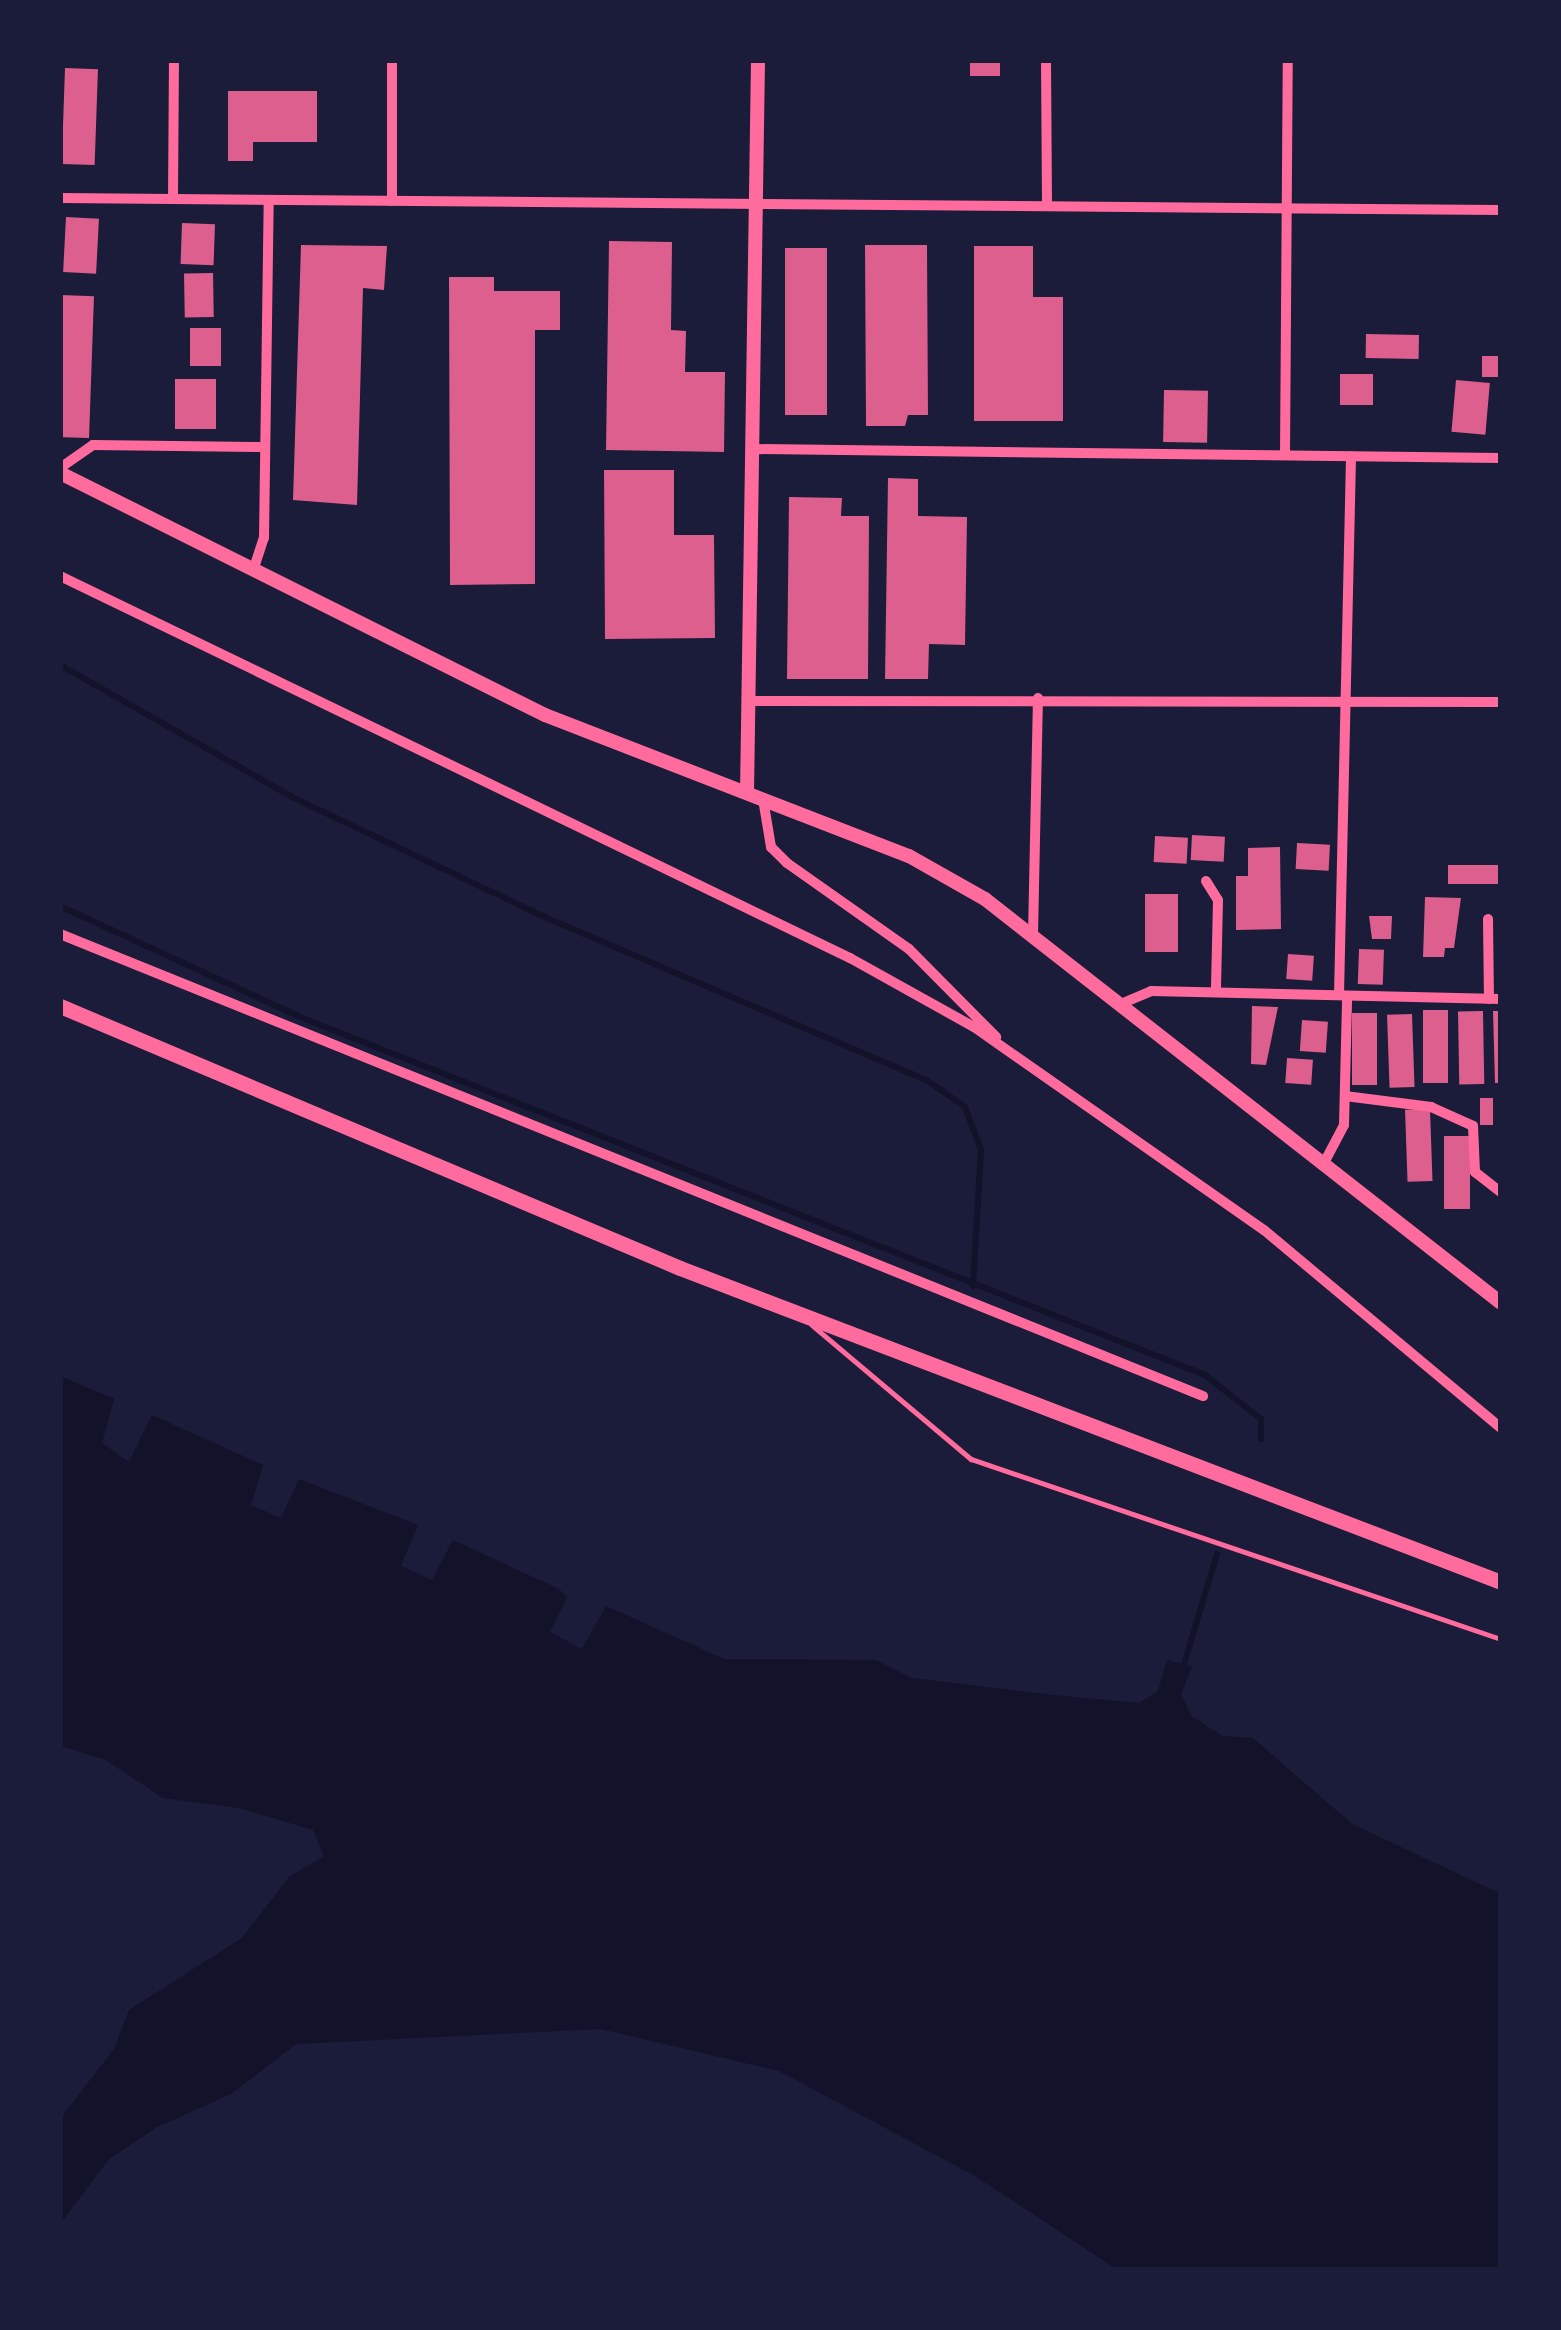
<!DOCTYPE html>
<html>
<head>
<meta charset="utf-8">
<style>
  body { margin:0 }
  #map { position:relative; width:1561px; height:2330px; overflow:hidden; background:#1b1b3a; font-family:Montserrat,sans-serif }
  div>[style] { position:absolute }
  .water>* { inset:0; background:#12122b }
  .stream>* { height:6px; margin:-3px; padding:0 3px; transform-origin:3px; border-radius:3px; background:#12122b }
  .building>* { inset:0; background:#dd5f8e; transform-origin:0 0 }
  .service>* { height:4.5px; margin:-2.25px; padding:0 2.25px; transform-origin:2.25px; border-radius:2.25px; background:#ff6b9d }
  .minor>* { height:10px; margin:-5px; padding:0 5px; transform-origin:5px; border-radius:5px; background:#ff6b9d }
  .tertiary>* { height:14px; margin:-7px; padding:0 7px; transform-origin:7px; border-radius:7px; background:#ff6b9d }
  .secondary>* { height:15px; margin:-7.5px; padding:0 7.5px; transform-origin:7.5px; border-radius:7.5px; background:#ff6b9d }
  span { translate:-50% -50%; white-space:nowrap; text-align:center; line-height:1.15; -webkit-text-stroke:12px #1b1b3a; paint-order:stroke }
  .frame { position:absolute; inset:0; border:63px solid #1b1b3a; pointer-events:none }
</style>
</head>
<body>
<div id="map">
  <div class="water">
    <div style="clip-path:polygon(60px 1376px,114px 1399px,102px 1443px,129px 1462px,152px 1415px,263px 1465px,251px 1505px,281px 1518px,299px 1479px,418px 1525px,401px 1566px,432px 1580px,453px 1540px,559px 1589px,567px 1597px,550px 1632px,582px 1649px,606px 1606px,724px 1659px,876px 1660px,912px 1678px,1063px 1696px,1139px 1703px,1158px 1691px,1167px 1660px,1192px 1667px,1181px 1694px,1191px 1716px,1223px 1736px,1253px 1738px,1352px 1824px,1501px 1894px,1501px 2270px,1118px 2270px,975px 2176px,779px 2071px,601px 2029px,296px 2044px,231px 2094px,157px 2127px,109px 2159px,60px 2224px,60px 2119px,114px 2049px,129px 2010px,242px 1938px,289px 1877px,324px 1856px,313px 1830px,239px 1808px,163px 1798px,104px 1759px,60px 1746px)"></div>
  </div>
  <div class="stream">
    <div style="left:60px;top:665px;width:267px;rotate:29.6deg"></div>
    <div style="left:292px;top:797px;width:284px;rotate:25.4deg"></div>
    <div style="left:549px;top:919px;width:412px;rotate:23.1deg"></div>
    <div style="left:928px;top:1081px;width:45px;rotate:35.1deg"></div>
    <div style="left:965px;top:1107px;width:46px;rotate:69.6deg"></div>
    <div style="left:981px;top:1150px;width:136px;rotate:93.4deg"></div>
    <div style="left:60px;top:906px;width:264px;rotate:24.8deg"></div>
    <div style="left:300px;top:1017px;width:973px;rotate:21.58deg"></div>
    <div style="left:1205px;top:1375px;width:71px;rotate:38.2deg"></div>
    <div style="left:1261px;top:1419px;width:20px;rotate:90deg"></div>
    <div style="left:1182px;top:1671px;width:122px;rotate:-73.3deg"></div>
  </div>
  <div class="building">
    <div style="left:970px;top:60px;width:30px;height:16px"></div>
    <div style="left:65px;top:68px;width:33px;height:96px;rotate:2deg"></div>
    <div style="clip-path:polygon(228px 91px,317px 91px,317px 142px,253px 142px,253px 161px,228px 161px)"></div>
    <div style="left:66px;top:217px;width:33px;height:55px;rotate:3deg"></div>
    <div style="left:182px;top:223px;width:33px;height:41px;rotate:2deg"></div>
    <div style="clip-path:polygon(609px 241px,672px 242px,671px 330px,686px 331px,685px 372px,725px 372px,724px 452px,606px 450px)"></div>
    <div style="clip-path:polygon(301px 245px,387px 246px,384px 290px,363px 288px,357px 505px,293px 500px)"></div>
    <div style="clip-path:polygon(865px 245px,927px 245px,928px 415px,908px 415px,905px 426px,866px 426px)"></div>
    <div style="clip-path:polygon(974px 246px,1033px 246px,1033px 297px,1063px 297px,1063px 421px,974px 421px)"></div>
    <div style="left:785px;top:248px;width:42px;height:167px"></div>
    <div style="left:213px;top:273px;width:44px;height:29px;rotate:89deg"></div>
    <div style="clip-path:polygon(449px 277px,494px 277px,494px 291px,560px 291px,560px 330px,535px 330px,535px 584px,450px 585px)"></div>
    <div style="left:60px;top:295px;width:34px;height:142px;rotate:2deg"></div>
    <div style="left:190px;top:328px;width:31px;height:38px"></div>
    <div style="left:1366px;top:334px;width:53px;height:24px;rotate:1deg"></div>
    <div style="left:1482px;top:356px;width:19px;height:21px"></div>
    <div style="left:1373px;top:374px;width:31px;height:33px;rotate:90deg"></div>
    <div style="left:175px;top:379px;width:41px;height:50px"></div>
    <div style="left:1456px;top:380px;width:34px;height:52px;rotate:5deg"></div>
    <div style="left:1164px;top:390px;width:44px;height:52px;rotate:1deg"></div>
    <div style="clip-path:polygon(604px 470px,674px 470px,674px 535px,714px 535px,715px 638px,605px 639px)"></div>
    <div style="clip-path:polygon(888px 478px,918px 479px,918px 516px,967px 517px,965px 645px,929px 644px,928px 679px,885px 679px)"></div>
    <div style="clip-path:polygon(789px 497px,842px 498px,841px 516px,869px 516px,868px 679px,787px 679px)"></div>
    <div style="left:1192px;top:835px;width:33px;height:25px;rotate:3deg"></div>
    <div style="left:1155px;top:836px;width:33px;height:26px;rotate:3deg"></div>
    <div style="left:1297px;top:843px;width:33px;height:26px;rotate:3deg"></div>
    <div style="clip-path:polygon(1280px 847px,1281px 929px,1236px 930px,1236px 876px,1248px 876px,1248px 848px)"></div>
    <div style="left:1448px;top:865px;width:53px;height:19px"></div>
    <div style="left:1145px;top:894px;width:33px;height:58px"></div>
    <div style="clip-path:polygon(1425px 897px,1461px 898px,1454px 948px,1445px 948px,1444px 957px,1423px 957px)"></div>
    <div style="clip-path:polygon(1369px 916px,1392px 916px,1391px 939px,1372px 939px)"></div>
    <div style="left:1359px;top:949px;width:25px;height:35px;rotate:2deg"></div>
    <div style="left:1288px;top:954px;width:26px;height:25px;rotate:4deg"></div>
    <div style="clip-path:polygon(1252px 1006px,1278px 1007px,1266px 1065px,1251px 1064px)"></div>
    <div style="left:1423px;top:1010px;width:25px;height:73px"></div>
    <div style="left:1483px;top:1011px;width:73px;height:25px;rotate:89deg"></div>
    <div style="clip-path:polygon(1493px 1011px,1501px 1011px,1501px 1083px,1495px 1083px)"></div>
    <div style="left:1352px;top:1013px;width:25px;height:72px"></div>
    <div style="left:1412px;top:1014px;width:73px;height:25px;rotate:88deg"></div>
    <div style="left:1302px;top:1020px;width:26px;height:31px;rotate:4deg"></div>
    <div style="left:1287px;top:1058px;width:26px;height:25px;rotate:4deg"></div>
    <div style="left:1480px;top:1098px;width:13px;height:27px"></div>
    <div style="left:1430px;top:1109px;width:72px;height:25px;rotate:88deg"></div>
    <div style="left:1444px;top:1136px;width:26px;height:73px"></div>
  </div>
  <div class="service">
    <div style="left:812px;top:1325px;width:208px;rotate:40.1deg"></div>
    <div style="left:971px;top:1459px;width:560px;rotate:18.76deg"></div>
  </div>
  <div class="minor">
    <div style="left:392px;top:60px;width:141px;rotate:90deg"></div>
    <div style="left:1046px;top:60px;width:146px;rotate:89.6deg"></div>
    <div style="left:60px;top:198px;width:1441px;rotate:0.48deg"></div>
    <div style="left:173px;top:199px;width:139px;rotate:-89.6deg"></div>
    <div style="left:753px;top:449px;width:748px;rotate:0.69deg"></div>
    <div style="left:1285px;top:455px;width:395px;rotate:-89.6deg"></div>
    <div style="left:60px;top:468px;width:40px;rotate:-34.9deg"></div>
    <div style="left:93px;top:445px;width:172px;rotate:0.7deg"></div>
    <div style="left:253px;top:571px;width:35px;rotate:-72deg"></div>
    <div style="left:264px;top:538px;width:338px;rotate:-89.2deg"></div>
    <div style="left:60px;top:576px;width:878px;rotate:25.81deg"></div>
    <div style="left:850px;top:958px;width:142px;rotate:29.1deg"></div>
    <div style="left:974px;top:1027px;width:354px;rotate:35deg"></div>
    <div style="left:1264px;top:1230px;width:309px;rotate:39.9deg"></div>
    <div style="left:753px;top:701px;width:748px;rotate:0.08deg"></div>
    <div style="left:763px;top:799px;width:49px;rotate:80.5deg"></div>
    <div style="left:771px;top:847px;width:23px;rotate:45deg"></div>
    <div style="left:787px;top:863px;width:149px;rotate:35.2deg"></div>
    <div style="left:909px;top:949px;width:124px;rotate:45.3deg"></div>
    <div style="left:1206px;top:881px;width:22px;rotate:58deg"></div>
    <div style="left:1218px;top:900px;width:91px;rotate:91.3deg"></div>
    <div style="left:1488px;top:919px;width:80px;rotate:89.3deg"></div>
    <div style="left:60px;top:934px;width:1233px;rotate:22.01deg"></div>
    <div style="left:1033px;top:935px;width:237px;rotate:-88.8deg"></div>
    <div style="left:1339px;top:995px;width:539px;rotate:-88.72deg"></div>
    <div style="left:1123px;top:1003px;width:30px;rotate:-23deg"></div>
    <div style="left:1151px;top:991px;width:350px;rotate:1.3deg"></div>
    <div style="left:1345px;top:1096px;width:87px;rotate:7.3deg"></div>
    <div style="left:1431px;top:1107px;width:46px;rotate:24.3deg"></div>
    <div style="left:1473px;top:1126px;width:46px;rotate:87.5deg"></div>
    <div style="left:1475px;top:1172px;width:33px;rotate:38deg"></div>
    <div style="left:1324px;top:1163px;width:43px;rotate:-62.2deg"></div>
    <div style="left:1344px;top:1125px;width:126px;rotate:-88.6deg"></div>
  </div>
  <div class="tertiary">
    <div style="left:60px;top:473px;width:542px;rotate:26.52deg"></div>
    <div style="left:545px;top:715px;width:390px;rotate:21.2deg"></div>
    <div style="left:909px;top:856px;width:87px;rotate:29.5deg"></div>
    <div style="left:985px;top:899px;width:655px;rotate:38.06deg"></div>
    <div style="left:747px;top:793px;width:733px;rotate:-89.14deg"></div>
  </div>
  <div class="secondary">
    <div style="left:60px;top:1006px;width:673px;rotate:22.91deg"></div>
    <div style="left:680px;top:1268px;width:879px;rotate:20.93deg"></div>
  </div>
  <div class="frame"></div>
</div>
</body>
</html>
